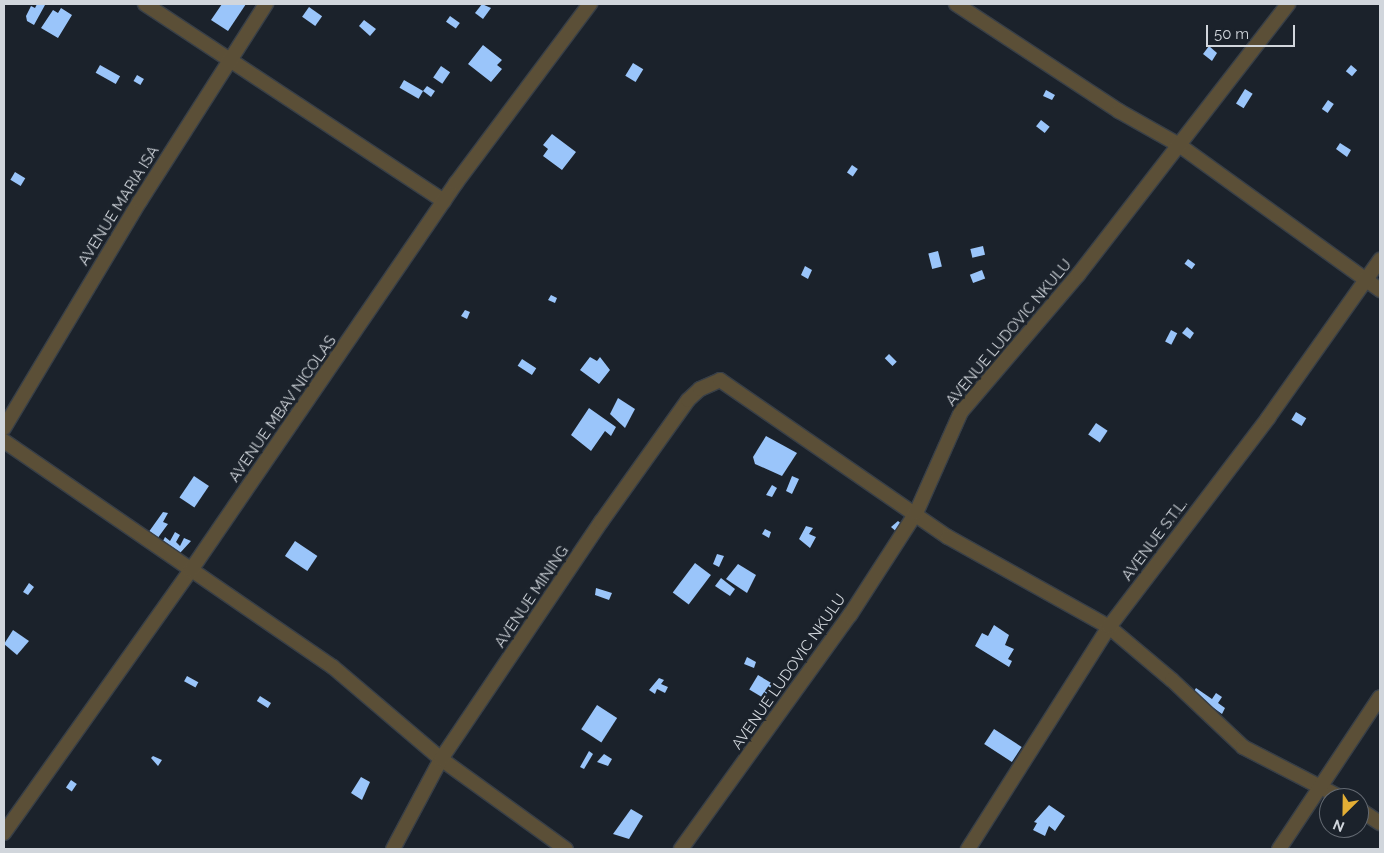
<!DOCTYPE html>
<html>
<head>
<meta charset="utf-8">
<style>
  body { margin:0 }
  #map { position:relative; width:1384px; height:853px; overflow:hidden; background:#1b222b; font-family:Raleway,sans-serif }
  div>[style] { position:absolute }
  .building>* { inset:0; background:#9ac5fa; transform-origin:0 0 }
  .roads { filter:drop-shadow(1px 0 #383f47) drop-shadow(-1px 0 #383f47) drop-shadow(0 1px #383f47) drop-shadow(0 -1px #383f47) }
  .street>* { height:14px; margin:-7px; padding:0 7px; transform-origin:7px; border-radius:7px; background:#5b4f37 }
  span { translate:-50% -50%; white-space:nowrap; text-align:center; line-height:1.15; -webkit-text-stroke:5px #1b222b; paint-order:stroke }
  .street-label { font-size:15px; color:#d1d6dc }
  .frame { position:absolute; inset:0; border:5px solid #d1d6dc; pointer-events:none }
  .north { position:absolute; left:1319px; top:788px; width:50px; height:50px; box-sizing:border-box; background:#1b222b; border:1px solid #646a72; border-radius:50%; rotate:203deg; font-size:14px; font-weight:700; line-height:20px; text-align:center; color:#d1d6dc }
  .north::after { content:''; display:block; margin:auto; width:18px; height:22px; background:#e3ae35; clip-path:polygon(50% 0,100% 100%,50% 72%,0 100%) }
  .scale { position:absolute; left:1206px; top:25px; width:89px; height:22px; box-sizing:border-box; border:2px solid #d1d6dc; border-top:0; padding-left:6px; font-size:15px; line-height:18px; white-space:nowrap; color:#d1d6dc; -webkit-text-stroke:4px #1b222b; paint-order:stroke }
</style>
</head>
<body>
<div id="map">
  <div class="building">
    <div style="clip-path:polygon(37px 4px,45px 5px,34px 25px,27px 21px,26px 16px,31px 6px,35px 8px)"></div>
    <div style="clip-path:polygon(222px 4px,246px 4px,228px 31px,211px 20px)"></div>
    <div style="clip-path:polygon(482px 4px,491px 8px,483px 19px,475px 13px)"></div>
    <div style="left:309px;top:7px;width:16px;height:12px;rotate:35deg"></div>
    <div style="clip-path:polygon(61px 8px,72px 15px,58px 38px,41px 28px,53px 10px,58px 13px)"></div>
    <div style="left:450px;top:16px;width:12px;height:7px;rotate:35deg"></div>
    <div style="clip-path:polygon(364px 20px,376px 29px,370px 36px,359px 26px)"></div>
    <div style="clip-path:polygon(483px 45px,502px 60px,497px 65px,502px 69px,491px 82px,468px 64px)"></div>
    <div style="clip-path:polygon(1209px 46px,1217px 53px,1212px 61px,1203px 54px)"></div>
    <div style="left:633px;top:63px;width:12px;height:15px;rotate:31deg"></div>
    <div style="left:100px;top:65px;width:23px;height:9px;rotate:29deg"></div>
    <div style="left:1351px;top:65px;width:8px;height:8px;rotate:40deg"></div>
    <div style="left:441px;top:66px;width:11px;height:14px;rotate:34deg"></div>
    <div style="left:137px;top:75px;width:8px;height:7px;rotate:30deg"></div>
    <div style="left:404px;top:80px;width:22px;height:9px;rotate:30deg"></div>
    <div style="clip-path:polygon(427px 86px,435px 91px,431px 97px,423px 91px)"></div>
    <div style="left:1245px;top:89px;width:9px;height:17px;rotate:32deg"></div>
    <div style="clip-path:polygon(1046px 90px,1055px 95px,1052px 100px,1043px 96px)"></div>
    <div style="left:1328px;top:100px;width:7px;height:11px;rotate:34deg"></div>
    <div style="left:1041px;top:120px;width:11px;height:8px;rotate:38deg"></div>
    <div style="clip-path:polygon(552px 134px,576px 152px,562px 170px,543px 156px,548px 149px,543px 145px)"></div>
    <div style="clip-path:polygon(1340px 143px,1351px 150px,1347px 157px,1336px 149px)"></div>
    <div style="left:852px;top:165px;width:7px;height:9px;rotate:34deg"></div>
    <div style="left:15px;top:172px;width:12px;height:9px;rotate:31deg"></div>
    <div style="left:983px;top:246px;width:9px;height:13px;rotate:77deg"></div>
    <div style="left:938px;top:251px;width:16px;height:10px;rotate:76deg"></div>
    <div style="left:1188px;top:259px;width:9px;height:6px;rotate:36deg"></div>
    <div style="clip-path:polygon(805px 266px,812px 270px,808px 279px,801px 275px)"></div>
    <div style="left:982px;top:270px;width:9px;height:13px;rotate:69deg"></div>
    <div style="clip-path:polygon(551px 295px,557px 298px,555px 303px,548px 300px)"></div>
    <div style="clip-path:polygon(465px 310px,470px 312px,467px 319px,461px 316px)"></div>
    <div style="clip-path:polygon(1187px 327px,1194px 333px,1190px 339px,1182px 333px)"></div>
    <div style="left:1171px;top:330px;width:7px;height:13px;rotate:27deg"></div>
    <div style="left:889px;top:354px;width:11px;height:6px;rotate:45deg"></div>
    <div style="clip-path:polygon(590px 357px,597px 361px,600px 357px,610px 370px,599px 384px,580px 370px)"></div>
    <div style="left:522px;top:359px;width:17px;height:8px;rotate:33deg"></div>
    <div style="clip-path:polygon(618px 398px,635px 409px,625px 428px,610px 414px)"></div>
    <div style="clip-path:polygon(589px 408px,616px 427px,611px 436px,605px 431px,591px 451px,571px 435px)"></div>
    <div style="left:1296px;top:412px;width:12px;height:9px;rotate:31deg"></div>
    <div style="left:1096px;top:423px;width:14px;height:14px;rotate:34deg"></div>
    <div style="clip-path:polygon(766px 436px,797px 453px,782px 476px,755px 464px,753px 457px)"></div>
    <div style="left:194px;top:476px;width:18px;height:26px;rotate:34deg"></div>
    <div style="clip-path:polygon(792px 476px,799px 479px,792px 494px,786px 491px)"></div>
    <div style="clip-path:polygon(772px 485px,777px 488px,772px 497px,766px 495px)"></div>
    <div style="clip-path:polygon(163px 512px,168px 513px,163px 522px,168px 524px,157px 539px,148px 533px)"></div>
    <div style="clip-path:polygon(898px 521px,905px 527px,899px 534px,891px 527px)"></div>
    <div style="clip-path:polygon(806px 526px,813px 528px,809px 534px,816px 537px,810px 548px,799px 539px)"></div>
    <div style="clip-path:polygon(765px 529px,771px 532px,769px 538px,762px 534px)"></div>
    <div style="clip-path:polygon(175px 532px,180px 535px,176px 542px,180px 546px,184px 538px,191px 541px,180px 553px,163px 541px,165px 537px,170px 541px)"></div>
    <div style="left:295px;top:541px;width:27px;height:18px;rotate:34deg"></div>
    <div style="clip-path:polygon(717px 554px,724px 556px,719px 567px,713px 564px)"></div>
    <div style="left:695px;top:563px;width:20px;height:37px;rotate:37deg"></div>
    <div style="clip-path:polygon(738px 564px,756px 575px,747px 593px,726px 579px)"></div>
    <div style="clip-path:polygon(721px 578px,735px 589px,730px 596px,715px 586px)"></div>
    <div style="clip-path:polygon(29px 583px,34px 587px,28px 595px,23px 592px)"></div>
    <div style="clip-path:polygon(596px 588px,612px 593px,609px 600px,595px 595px)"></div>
    <div style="clip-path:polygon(994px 625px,1009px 635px,1005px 645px,1014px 649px,1008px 659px,1012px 661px,1009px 667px,975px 646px,982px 633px,988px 636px)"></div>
    <div style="clip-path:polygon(13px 630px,29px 641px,17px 655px,4px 644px)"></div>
    <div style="clip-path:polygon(747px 657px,756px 662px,754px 668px,744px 664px)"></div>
    <div style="left:758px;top:675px;width:17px;height:17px;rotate:31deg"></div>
    <div style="left:187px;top:676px;width:13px;height:6px;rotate:29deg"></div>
    <div style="clip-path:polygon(659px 678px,664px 680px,661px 684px,668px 687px,665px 693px,657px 689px,655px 694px,649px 690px)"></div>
    <div style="clip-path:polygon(1196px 688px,1212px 699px,1216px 693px,1222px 697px,1218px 703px,1225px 708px,1222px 714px,1193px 693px)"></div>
    <div style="left:260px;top:696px;width:13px;height:6px;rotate:32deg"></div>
    <div style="left:597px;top:705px;width:24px;height:29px;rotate:33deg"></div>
    <div style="left:994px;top:729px;width:33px;height:18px;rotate:33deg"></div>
    <div style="clip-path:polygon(589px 751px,593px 754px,584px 769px,580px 767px)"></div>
    <div style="clip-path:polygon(604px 754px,612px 759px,608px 766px,597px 762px)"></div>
    <div style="clip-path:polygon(153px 756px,162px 760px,158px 766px,151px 758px)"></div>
    <div style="clip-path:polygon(361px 777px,370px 782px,362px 800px,351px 793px)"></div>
    <div style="left:71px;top:780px;width:7px;height:9px;rotate:34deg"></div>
    <div style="clip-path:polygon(1049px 805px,1065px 816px,1055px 831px,1049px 826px,1045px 836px,1033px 830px,1037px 823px,1034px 822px)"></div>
    <div style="clip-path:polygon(631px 809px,643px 816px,629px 839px,613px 834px)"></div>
  </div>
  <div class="roads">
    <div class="street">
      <div style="left:145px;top:4px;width:358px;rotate:33.4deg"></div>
      <div style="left:956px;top:4px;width:195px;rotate:33.3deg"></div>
      <div style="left:1119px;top:111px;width:69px;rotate:29.5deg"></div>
      <div style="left:1179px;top:145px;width:248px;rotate:35.8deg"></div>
      <div style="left:4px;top:428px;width:265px;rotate:-59.1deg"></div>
      <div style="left:140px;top:201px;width:234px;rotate:-57.4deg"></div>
      <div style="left:4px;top:441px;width:399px;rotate:34.5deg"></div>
      <div style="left:333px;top:667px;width:142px;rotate:40.4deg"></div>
      <div style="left:441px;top:759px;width:154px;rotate:35.8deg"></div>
      <div style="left:1359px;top:809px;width:25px;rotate:34deg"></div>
      <div style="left:4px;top:833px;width:323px;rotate:-54.6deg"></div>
      <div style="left:191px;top:570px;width:469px;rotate:-55.6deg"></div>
      <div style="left:456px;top:183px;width:224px;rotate:-53.2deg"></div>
      <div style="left:393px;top:849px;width:102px;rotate:-61.9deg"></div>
      <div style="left:441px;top:759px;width:286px;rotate:-56deg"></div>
      <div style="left:601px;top:522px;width:150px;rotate:-54.5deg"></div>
      <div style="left:688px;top:400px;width:16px;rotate:-43deg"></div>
      <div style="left:700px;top:389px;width:22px;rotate:-24deg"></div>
      <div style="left:720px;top:380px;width:277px;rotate:34.6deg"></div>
      <div style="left:948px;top:537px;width:184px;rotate:29.2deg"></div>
      <div style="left:1109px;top:627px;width:82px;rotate:40.1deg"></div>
      <div style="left:1172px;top:680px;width:98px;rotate:43.3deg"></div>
      <div style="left:1243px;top:747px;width:111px;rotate:27.3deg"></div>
      <div style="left:681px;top:849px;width:289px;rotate:-54.2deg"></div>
      <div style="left:850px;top:615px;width:121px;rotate:-57.1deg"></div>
      <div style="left:916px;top:513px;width:111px;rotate:-66deg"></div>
      <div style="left:961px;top:412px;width:180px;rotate:-49.5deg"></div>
      <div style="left:1078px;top:275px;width:343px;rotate:-52.2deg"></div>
      <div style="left:968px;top:849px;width:263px;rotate:-57.6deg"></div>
      <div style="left:1109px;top:627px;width:263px;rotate:-52.7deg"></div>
      <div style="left:1268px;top:418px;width:194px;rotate:-54.7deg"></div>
      <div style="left:1279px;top:849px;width:182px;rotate:-56.4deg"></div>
    </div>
  </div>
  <div class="street-label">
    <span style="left:119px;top:206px;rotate:-58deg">AVENUE MARIA ISA</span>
    <span style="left:1009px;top:333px;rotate:-50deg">AVENUE LUDOVIC NKULU</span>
    <span style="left:283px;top:409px;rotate:-55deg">AVENUE MBAV NICOLAS</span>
    <span style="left:1155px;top:540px;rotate:-53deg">AVENUE S.T.L.</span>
    <span style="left:532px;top:597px;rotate:-56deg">AVENUE MINING</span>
    <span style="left:789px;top:672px;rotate:-55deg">AVENUE LUDOVIC NKULU</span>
  </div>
  <div class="frame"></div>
  <div class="north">N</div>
  <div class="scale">50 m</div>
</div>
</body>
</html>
